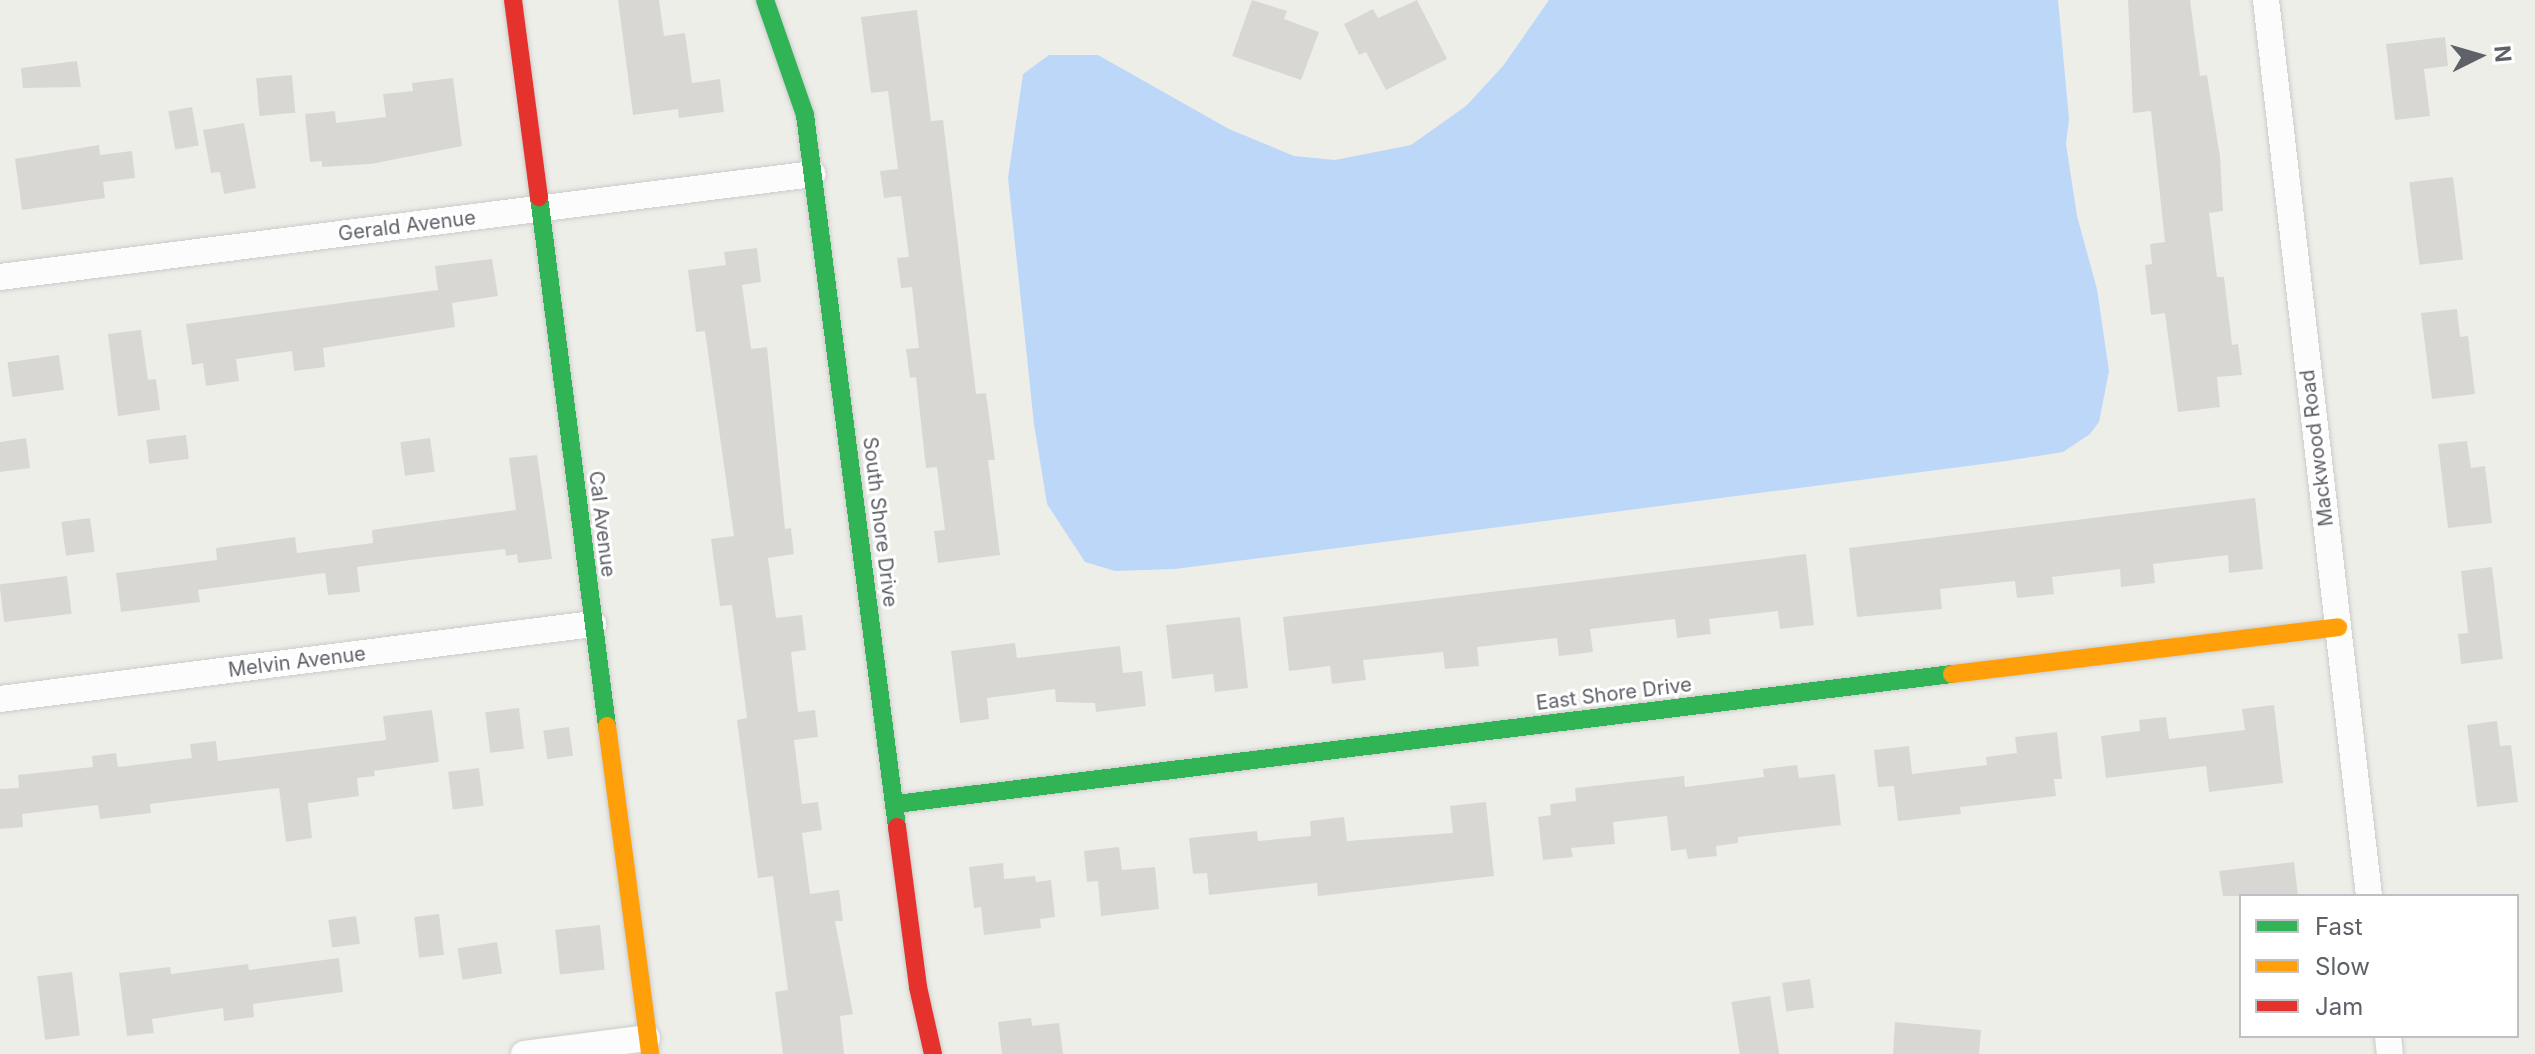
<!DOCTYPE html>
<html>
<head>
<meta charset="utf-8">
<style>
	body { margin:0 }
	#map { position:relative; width:2535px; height:1054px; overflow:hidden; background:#eeeee9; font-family:Inter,sans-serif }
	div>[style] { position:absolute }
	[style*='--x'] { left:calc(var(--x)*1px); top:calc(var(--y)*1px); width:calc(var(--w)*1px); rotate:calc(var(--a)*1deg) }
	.water>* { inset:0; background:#bdd7f8 }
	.building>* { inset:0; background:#d8d7d4; transform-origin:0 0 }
	.roads { filter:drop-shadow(0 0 2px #cbcccb) drop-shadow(0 0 2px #cbcccb) }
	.street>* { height:26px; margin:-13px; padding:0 13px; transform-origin:13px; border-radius:13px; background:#fcfcfc }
	.fast>* { height:18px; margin:-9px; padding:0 9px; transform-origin:9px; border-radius:9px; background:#30b455 }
	.slow>* { height:18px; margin:-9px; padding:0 9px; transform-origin:9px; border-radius:9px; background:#ff9f0a }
	.jam>* { height:18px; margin:-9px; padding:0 9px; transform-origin:9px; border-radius:9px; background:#e5322d }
	span { translate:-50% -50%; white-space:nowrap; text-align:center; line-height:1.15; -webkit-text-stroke:6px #fff; paint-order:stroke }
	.street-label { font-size:20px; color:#5e6168 }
	.legend { position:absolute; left:2239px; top:894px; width:280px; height:144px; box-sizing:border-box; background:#fff; border:2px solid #bfc0c3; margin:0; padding:10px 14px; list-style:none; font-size:24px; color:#5e6168 }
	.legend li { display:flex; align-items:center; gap:16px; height:40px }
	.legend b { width:40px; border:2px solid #bfc0c3 }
	.north { position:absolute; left:2439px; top:16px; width:80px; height:80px; -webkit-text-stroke:6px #fff; paint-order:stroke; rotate:85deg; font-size:22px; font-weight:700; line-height:32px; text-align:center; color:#5e6168 }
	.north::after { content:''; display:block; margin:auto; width:28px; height:36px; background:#5e6168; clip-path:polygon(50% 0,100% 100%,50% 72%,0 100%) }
</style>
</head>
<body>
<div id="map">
	<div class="water">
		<i style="clip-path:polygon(1549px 0,2058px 0,2069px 119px,2066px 144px,2077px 216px,2097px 289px,2109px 371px,2099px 422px,2090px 434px,2063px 452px,2006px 461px,1175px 569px,1115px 571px,1085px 562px,1047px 504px,1034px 424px,1008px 178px,1023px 74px,1049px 55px,1098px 55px,1229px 129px,1294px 156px,1335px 160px,1411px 145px,1466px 106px,1503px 66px)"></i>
	</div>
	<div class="building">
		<i style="clip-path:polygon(618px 0,659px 0,664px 36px,685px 33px,692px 83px,720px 79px,724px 112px,679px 118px,678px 109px,633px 115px)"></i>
		<i style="clip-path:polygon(1252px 0,1287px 11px,1284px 19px,1319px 32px,1301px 80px,1232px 56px)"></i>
		<i style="clip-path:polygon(1417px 0,1447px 59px,1386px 90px,1366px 52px,1359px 55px,1344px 24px,1373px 9px,1378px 18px)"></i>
		<i style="clip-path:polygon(2128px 0,2190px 0,2200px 76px,2207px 75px,2220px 157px,2223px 211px,2209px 213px,2217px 277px,2224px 277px,2232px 345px,2238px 344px,2242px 375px,2217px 377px,2220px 407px,2178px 412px,2165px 313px,2151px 315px,2145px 265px,2152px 264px,2150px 244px,2165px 242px,2151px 111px,2133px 113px)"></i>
		<i style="clip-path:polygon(917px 10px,931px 121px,943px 120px,976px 394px,986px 393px,995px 460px,988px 460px,1000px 555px,938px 563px,934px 531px,945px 530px,937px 467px,926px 468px,916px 377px,910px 378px,906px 349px,919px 348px,912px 287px,901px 288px,897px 258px,909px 257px,901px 196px,884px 198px,880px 171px,898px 169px,888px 91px,871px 93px,861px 17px)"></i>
		<i style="clip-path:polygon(2445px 37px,2448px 66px,2424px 69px,2430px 116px,2395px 120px,2386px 44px)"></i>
		<i style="clip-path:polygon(77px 61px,81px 87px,23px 88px,21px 68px)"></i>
		<i style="left:292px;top:75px;width:38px;height:36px;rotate:85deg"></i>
		<i style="clip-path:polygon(453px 78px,462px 146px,371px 164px,322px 167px,322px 161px,310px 162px,305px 114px,335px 111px,336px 123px,386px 117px,383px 94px,413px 91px,412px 83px)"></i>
		<i style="left:192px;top:107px;width:39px;height:24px;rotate:80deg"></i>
		<i style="clip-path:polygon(244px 123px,256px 188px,224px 194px,220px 172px,211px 173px,203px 130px)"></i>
		<i style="clip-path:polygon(99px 145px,100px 155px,132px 151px,135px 178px,103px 182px,105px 198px,22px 210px,15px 159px)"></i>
		<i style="left:2453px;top:177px;width:83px;height:44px;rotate:83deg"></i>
		<i style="clip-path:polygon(757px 248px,761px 282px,742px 285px,751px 349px,767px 347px,785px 529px,791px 528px,794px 554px,768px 558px,776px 618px,802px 615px,806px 650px,791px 652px,798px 712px,815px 710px,818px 737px,794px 740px,802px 804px,818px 802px,822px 830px,802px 833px,810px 894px,839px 890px,843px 921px,835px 921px,853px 1014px,840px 1016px,844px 1054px,783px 1054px,775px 992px,788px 990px,773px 876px,758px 878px,737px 720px,747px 718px,732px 605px,720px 606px,711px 539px,734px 536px,705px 331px,696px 332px,688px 270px,726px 265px,724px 252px)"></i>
		<i style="clip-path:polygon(492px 259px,498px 296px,452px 303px,455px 327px,323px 348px,325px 367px,294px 371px,292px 351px,236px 359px,239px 381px,206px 386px,203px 363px,192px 365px,186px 324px,438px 290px,435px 266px)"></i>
		<i style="clip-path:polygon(2457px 309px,2460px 337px,2468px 336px,2475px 394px,2432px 399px,2421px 313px)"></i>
		<i style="clip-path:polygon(141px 330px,148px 380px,156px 379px,160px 410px,118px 416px,108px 334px)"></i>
		<i style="left:59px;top:355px;width:35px;height:52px;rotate:82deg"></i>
		<i style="left:186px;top:435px;width:24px;height:40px;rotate:83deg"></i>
		<i style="clip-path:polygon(26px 438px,30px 468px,0 472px,0 442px)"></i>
		<i style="left:430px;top:438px;width:34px;height:30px;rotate:82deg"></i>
		<i style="clip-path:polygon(2467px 441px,2471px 468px,2485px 466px,2492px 523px,2448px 528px,2438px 444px)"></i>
		<i style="clip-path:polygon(537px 455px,552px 559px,518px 563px,517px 554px,506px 556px,505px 549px,426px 558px,357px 567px,360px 592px,328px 595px,325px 573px,198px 590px,200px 602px,121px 612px,116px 573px,217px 560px,216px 548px,295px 537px,297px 553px,373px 543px,372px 530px,516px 510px,509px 458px)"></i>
		<i style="clip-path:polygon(2255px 498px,2263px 569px,2229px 573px,2228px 555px,2153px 564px,2155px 583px,2121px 587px,2120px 569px,2052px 577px,2054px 594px,2017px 598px,2015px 581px,1940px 589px,1942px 609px,1857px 617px,1849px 548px)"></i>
		<i style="left:90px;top:518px;width:34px;height:29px;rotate:82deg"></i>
		<i style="clip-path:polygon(1806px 554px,1814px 625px,1780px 629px,1778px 611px,1709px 619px,1711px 634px,1677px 638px,1675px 619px,1590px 629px,1593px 652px,1559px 656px,1557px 638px,1477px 647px,1479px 666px,1445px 669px,1443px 652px,1363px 660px,1366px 680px,1332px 684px,1330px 666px,1289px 671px,1283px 617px)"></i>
		<i style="clip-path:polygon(2492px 567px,2503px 659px,2461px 664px,2458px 634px,2468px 633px,2461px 571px)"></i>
		<i style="left:67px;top:576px;width:38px;height:68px;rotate:83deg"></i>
		<i style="clip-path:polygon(1240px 617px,1248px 688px,1215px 692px,1213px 674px,1172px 679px,1166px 625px)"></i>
		<i style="clip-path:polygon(1015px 643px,1017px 658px,1120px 646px,1123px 673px,1142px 671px,1146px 706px,1096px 712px,1095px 703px,1056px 702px,1055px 689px,987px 698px,989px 719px,960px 723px,951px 651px)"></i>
		<i style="clip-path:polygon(2274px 705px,2283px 783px,2209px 792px,2206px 766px,2106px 778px,2101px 736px,2140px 731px,2139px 720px,2166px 717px,2169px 739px,2245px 730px,2242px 709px)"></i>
		<i style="left:519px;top:708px;width:41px;height:34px;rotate:83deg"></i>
		<i style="clip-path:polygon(432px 710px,439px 762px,374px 771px,375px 776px,357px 778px,359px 796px,308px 803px,312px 838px,286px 842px,279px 788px,150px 804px,151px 813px,100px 819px,98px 805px,22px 814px,23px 827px,0 829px,0 789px,19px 788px,18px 775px,93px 767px,92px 756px,116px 753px,118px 767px,192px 758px,190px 744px,216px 741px,218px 761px,386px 740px,383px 716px)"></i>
		<i style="clip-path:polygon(2497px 721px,2500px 746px,2511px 745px,2518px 802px,2477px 807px,2467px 725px)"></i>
		<i style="left:569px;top:727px;width:29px;height:26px;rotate:82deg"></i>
		<i style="clip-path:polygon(2057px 732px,2062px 779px,2054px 779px,2056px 796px,1960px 807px,1961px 814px,1898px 821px,1894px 786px,1878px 787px,1874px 750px,1909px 746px,1912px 774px,1987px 765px,1986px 757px,2017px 753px,2015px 737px)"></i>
		<i style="clip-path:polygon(1797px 765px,1799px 778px,1835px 774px,1841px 825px,1738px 837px,1738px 843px,1716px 846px,1717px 856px,1688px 859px,1686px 849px,1671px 851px,1667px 816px,1613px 822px,1615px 844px,1571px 848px,1573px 857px,1543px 860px,1538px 817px,1551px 815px,1550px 804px,1576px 801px,1575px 788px,1684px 776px,1685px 787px,1764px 777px,1763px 769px)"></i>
		<i style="left:479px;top:768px;width:38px;height:31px;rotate:83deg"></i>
		<i style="clip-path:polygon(1486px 802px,1494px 876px,1318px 896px,1317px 883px,1209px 895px,1207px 873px,1193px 874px,1189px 838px,1257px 831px,1258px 841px,1311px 836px,1310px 821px,1344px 817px,1347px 841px,1453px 833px,1450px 806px)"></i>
		<i style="clip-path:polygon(1119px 847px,1122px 870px,1155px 867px,1159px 909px,1101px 916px,1098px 881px,1087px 882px,1084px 851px)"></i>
		<i style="clip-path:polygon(2294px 862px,2298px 896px,2223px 896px,2219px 871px)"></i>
		<i style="clip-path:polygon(1003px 863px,1004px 879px,1035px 876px,1036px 882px,1051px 880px,1055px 917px,1040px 919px,1041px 928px,984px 935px,981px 907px,974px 908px,969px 867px)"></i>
		<i style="left:439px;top:914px;width:41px;height:25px;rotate:83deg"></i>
		<i style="left:356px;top:916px;width:28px;height:28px;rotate:82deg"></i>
		<i style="left:600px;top:925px;width:45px;height:45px;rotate:84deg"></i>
		<i style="left:497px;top:942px;width:32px;height:40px;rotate:81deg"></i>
		<i style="clip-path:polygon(339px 958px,343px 992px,253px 1004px,254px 1017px,224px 1021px,223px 1008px,152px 1019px,154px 1033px,127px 1036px,119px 973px,170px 967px,171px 974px,248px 964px,249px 970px)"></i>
		<i style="left:72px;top:972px;width:64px;height:35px;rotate:83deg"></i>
		<i style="left:1810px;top:979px;width:29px;height:28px;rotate:82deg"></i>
		<i style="left:1770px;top:996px;width:59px;height:39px;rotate:81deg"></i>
		<i style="clip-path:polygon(1031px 1018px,1032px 1026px,1059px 1023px,1063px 1054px,1002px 1054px,998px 1022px)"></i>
		<i style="clip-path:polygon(1895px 1022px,1981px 1030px,1979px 1054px,1893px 1054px)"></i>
	</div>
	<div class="roads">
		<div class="street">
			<i style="--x:2266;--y:0;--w:902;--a:83.44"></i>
			<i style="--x:0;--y:277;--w:819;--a:-7.22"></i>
			<i style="--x:0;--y:699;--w:598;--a:-7.21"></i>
			<i style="--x:2388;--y:1036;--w:18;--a:84"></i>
			<i style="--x:524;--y:1054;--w:124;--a:-7.4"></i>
		</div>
		<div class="fast">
			<i style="--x:765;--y:0;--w:122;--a:70.8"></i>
			<i style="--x:805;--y:115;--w:718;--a:82.64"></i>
			<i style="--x:539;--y:197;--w:533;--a:82.68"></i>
			<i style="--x:896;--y:804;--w:1064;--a:-7.02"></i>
		</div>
		<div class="slow">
			<i style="--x:1952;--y:674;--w:389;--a:-6.9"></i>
			<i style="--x:607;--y:726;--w:331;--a:82.5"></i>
		</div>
		<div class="jam">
			<i style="--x:513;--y:0;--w:199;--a:82.5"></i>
			<i style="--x:897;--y:827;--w:161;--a:82.5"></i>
			<i style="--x:918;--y:987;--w:69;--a:77.4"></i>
		</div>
	</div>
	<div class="street-label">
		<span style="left:407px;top:226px;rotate:-7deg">Gerald Avenue</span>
		<span style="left:2317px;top:448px;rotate:-97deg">Mackwood Road</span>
		<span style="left:880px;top:522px;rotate:83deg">South Shore Drive</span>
		<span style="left:602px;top:524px;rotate:83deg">Cal Avenue</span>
		<span style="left:297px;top:662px;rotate:-7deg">Melvin Avenue</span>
		<span style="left:1614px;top:694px;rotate:-7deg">East Shore Drive</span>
	</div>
	<ul class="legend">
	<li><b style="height:10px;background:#30b455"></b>Fast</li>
	<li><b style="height:10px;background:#ff9f0a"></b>Slow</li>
	<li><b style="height:10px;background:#e5322d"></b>Jam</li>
	</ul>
	<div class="north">N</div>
</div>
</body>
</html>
